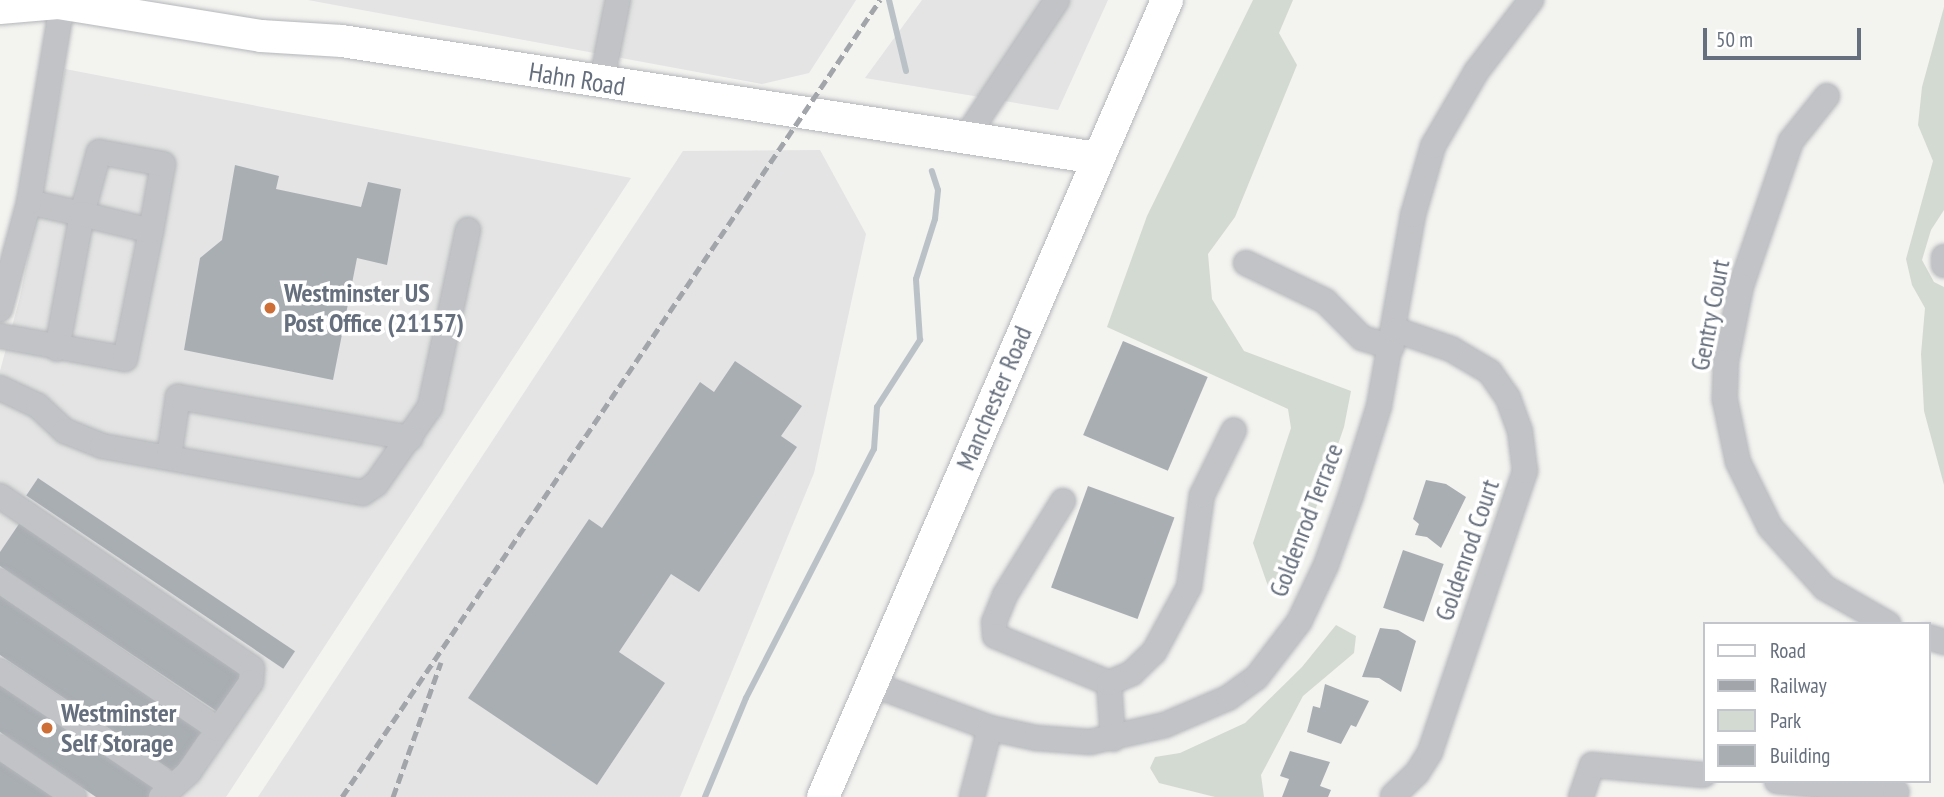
<!DOCTYPE html>
<html>
<head>
<meta charset="utf-8">
<style>
	body { margin:0 }
	#map { position:relative; width:1944px; height:797px; overflow:hidden; background:#f3f3f0; font-family:"PT Sans Narrow",sans-serif }
	div>[style] { position:absolute }
	[style*='--x'] { left:calc(var(--x)*1px); top:calc(var(--y)*1px); width:calc(var(--w)*1px); rotate:calc(var(--a)*1deg) }
	.built>* { inset:0; background:#e3e4e3 }
	.green>* { inset:0; background:#d3dad1 }
	.stream>* { height:6px; margin:-3px; padding:0 3px; transform-origin:3px; border-radius:3px; background:#bbc2c7 }
	.building>* { inset:0; background:#a9aeb3; transform-origin:0 0 }
	.roads { filter:drop-shadow(0 0 2px #b4b6ba) drop-shadow(0 0 2px #b4b6ba) }
	.minor>* { height:24px; margin:-12px; padding:0 12px; transform-origin:12px; border-radius:12px; background:#c1c3c6 }
	.major>* { height:32px; margin:-16px; padding:0 16px; transform-origin:16px; border-radius:16px; background:#fff }
	.rail>* { height:5px; margin-top:-2.5px; transform-origin:0; background:repeating-linear-gradient(90deg,#a2a5aa 0 10px,transparent 0 15px) }
	.dots>* { width:19px; height:19px; translate:-50% -50%; box-sizing:border-box; border:4px solid #fff; border-radius:50% }
	span { translate:-50% -50%; white-space:nowrap; text-align:center; line-height:1.15; -webkit-text-stroke:7px #fff; paint-order:stroke }
	.street-label { font-size:26px; color:#666f7d }
	.poi-label { font-size:26px; color:#666f7d; font-weight:700 }
	.left { translate:0 -50%; text-align:left }
	.legend { position:absolute; left:1703px; top:622px; width:228px; height:161px; box-sizing:border-box; background:#fff; border:2px solid #c2c5cb; margin:0; padding:9px 12px; list-style:none; font-size:21px; color:#666f7d }
	.legend li { display:flex; align-items:center; gap:14px; height:35px }
	.legend b { width:35px; border:2px solid #c2c5cb }
	.scale { position:absolute; left:1703px; top:28px; width:158px; height:32px; box-sizing:border-box; border:4px solid #666f7d; border-top:0; padding-left:9px; font-size:21px; line-height:24px; white-space:nowrap; color:#666f7d; -webkit-text-stroke:5px #fff; paint-order:stroke }
</style>
</head>
<body>
<div id="map">
	<div class="built">
		<i style="clip-path:polygon(308px 0,856px 0,809px 73px,762px 84px)"></i>
		<i style="clip-path:polygon(922px 0,1108px 0,1058px 110px,865px 78px)"></i>
		<i style="clip-path:polygon(65px 69px,631px 178px,226px 797px,0 797px,0 371px,20px 297px)"></i>
		<i style="clip-path:polygon(820px 150px,866px 234px,814px 473px,680px 797px,258px 797px,683px 151px)"></i>
	</div>
	<div class="green">
		<i style="clip-path:polygon(1253px 0,1293px 0,1279px 33px,1297px 65px,1235px 217px,1208px 254px,1212px 299px,1244px 351px,1351px 391px,1344px 427px,1286px 595px,1269px 589px,1253px 543px,1291px 428px,1288px 409px,1107px 327px,1147px 216px)"></i>
		<i style="clip-path:polygon(1944px 7px,1944px 210px,1931px 230px,1922px 260px,1934px 282px,1944px 287px,1944px 485px,1924px 411px,1921px 354px,1925px 308px,1912px 285px,1906px 259px,1933px 161px,1918px 125px,1922px 87px)"></i>
		<i style="clip-path:polygon(1336px 625px,1356px 636px,1354px 653px,1303px 696px,1261px 775px,1264px 797px,1215px 797px,1159px 783px,1150px 768px,1155px 757px,1180px 753px,1245px 723px,1302px 667px)"></i>
	</div>
	<div class="stream">
		<i style="--x:889;--y:0;--w:73;--a:76.5"></i>
		<i style="--x:705;--y:797;--w:107;--a:-67.5"></i>
		<i style="--x:746;--y:698;--w:280;--a:-62.8"></i>
		<i style="--x:874;--y:449;--w:42;--a:-85.9"></i>
		<i style="--x:877;--y:407;--w:80;--a:-57.3"></i>
		<i style="--x:920;--y:340;--w:61;--a:-93.8"></i>
		<i style="--x:916;--y:279;--w:63;--a:-72.4"></i>
		<i style="--x:935;--y:219;--w:29;--a:-84"></i>
		<i style="--x:938;--y:190;--w:20;--a:-108"></i>
	</div>
	<div class="building">
		<i style="clip-path:polygon(235px 165px,279px 176px,276px 189px,361px 207px,368px 182px,401px 189px,387px 265px,357px 258px,333px 380px,184px 350px,200px 258px,222px 240px)"></i>
		<i style="left:1123px;top:341px;width:92px;height:102px;rotate:23deg"></i>
		<i style="clip-path:polygon(735px 361px,802px 406px,781px 436px,797px 447px,699px 592px,671px 574px,619px 652px,665px 683px,597px 785px,468px 698px,589px 519px,602px 528px,700px 382px,714px 392px)"></i>
		<i style="left:38px;top:478px;width:310px;height:21px;rotate:34deg"></i>
		<i style="clip-path:polygon(1426px 480px,1446px 484px,1466px 497px,1441px 548px,1427px 537px,1415px 535px,1419px 524px,1413px 519px)"></i>
		<i style="left:1088px;top:486px;width:92px;height:108px;rotate:20deg"></i>
		<i style="clip-path:polygon(21px 521px,245px 671px,218px 712px,0 566px,0 552px)"></i>
		<i style="left:1403px;top:550px;width:43px;height:61px;rotate:19deg"></i>
		<i style="clip-path:polygon(0 595px,202px 731px,174px 772px,0 655px)"></i>
		<i style="clip-path:polygon(1380px 628px,1398px 630px,1416px 641px,1401px 692px,1379px 678px,1362px 677px)"></i>
		<i style="clip-path:polygon(0 683px,155px 788px,149px 797px,96px 797px,0 732px)"></i>
		<i style="clip-path:polygon(1325px 684px,1369px 701px,1356px 727px,1351px 725px,1341px 744px,1307px 732px,1313px 706px,1320px 708px)"></i>
		<i style="clip-path:polygon(1290px 751px,1330px 762px,1320px 786px,1331px 790px,1328px 797px,1282px 797px,1289px 779px,1280px 776px)"></i>
		<i style="clip-path:polygon(0 759px,57px 797px,0 797px)"></i>
	</div>
	<div class="roads">
		<div class="minor">
			<i style="--x:601;--y:84;--w:86;--a:-78.6"></i>
			<i style="--x:1827;--y:96;--w:58;--a:128.7"></i>
			<i style="--x:1791;--y:141;--w:153;--a:109"></i>
			<i style="--x:1741;--y:286;--w:77;--a:101.2"></i>
			<i style="--x:1726;--y:362;--w:38;--a:92"></i>
			<i style="--x:1725;--y:400;--w:63;--a:78.2"></i>
			<i style="--x:1738;--y:462;--w:72;--a:63.8"></i>
			<i style="--x:1770;--y:527;--w:82;--a:48"></i>
			<i style="--x:1825;--y:588;--w:73;--a:29.7"></i>
			<i style="--x:966;--y:137;--w:164;--a:-56.4"></i>
			<i style="--x:29;--y:202;--w:54;--a:12.8"></i>
			<i style="--x:82;--y:214;--w:137;--a:100.5"></i>
			<i style="--x:1944;--y:257;--w:8;--a:90"></i>
			<i style="--x:1246;--y:263;--w:88;--a:25.7"></i>
			<i style="--x:1325;--y:301;--w:52;--a:45"></i>
			<i style="--x:1362;--y:338;--w:31;--a:17"></i>
			<i style="--x:0;--y:309;--w:111;--a:-74.8"></i>
			<i style="--x:29;--y:202;--w:200;--a:-80.5"></i>
			<i style="--x:0;--y:336;--w:127;--a:10.4"></i>
			<i style="--x:125;--y:359;--w:131;--a:-78.5"></i>
			<i style="--x:151;--y:231;--w:68;--a:-79.8"></i>
			<i style="--x:163;--y:164;--w:65;--a:-169.4"></i>
			<i style="--x:99;--y:152;--w:64;--a:105.3"></i>
			<i style="--x:82;--y:214;--w:71;--a:13.8"></i>
			<i style="--x:0;--y:388;--w:42;--a:25.3"></i>
			<i style="--x:38;--y:406;--w:37;--a:43"></i>
			<i style="--x:65;--y:431;--w:40;--a:22"></i>
			<i style="--x:102;--y:446;--w:265;--a:10.2"></i>
			<i style="--x:363;--y:493;--w:16;--a:-35"></i>
			<i style="--x:376;--y:484;--w:94;--a:-55"></i>
			<i style="--x:430;--y:407;--w:181;--a:-77.9"></i>
			<i style="--x:169;--y:457;--w:61;--a:-81.5"></i>
			<i style="--x:178;--y:397;--w:236;--a:10"></i>
			<i style="--x:0;--y:496;--w:305;--a:34.3"></i>
			<i style="--x:252;--y:668;--w:14;--a:94"></i>
			<i style="--x:251;--y:682;--w:109;--a:124.6"></i>
			<i style="--x:189;--y:772;--w:38;--a:138"></i>
			<i style="--x:1063;--y:501;--w:110;--a:121.7"></i>
			<i style="--x:1005;--y:595;--w:29;--a:112"></i>
			<i style="--x:994;--y:622;--w:14;--a:86"></i>
			<i style="--x:995;--y:636;--w:123;--a:22.4"></i>
			<i style="--x:1109;--y:683;--w:56;--a:85.9"></i>
			<i style="--x:0;--y:581;--w:263;--a:34.2"></i>
			<i style="--x:1928;--y:637;--w:17;--a:17"></i>
			<i style="--x:0;--y:671;--w:208;--a:33.8"></i>
			<i style="--x:1109;--y:683;--w:25;--a:-23"></i>
			<i style="--x:1132;--y:673;--w:30;--a:-44"></i>
			<i style="--x:1154;--y:652;--w:74;--a:-61.7"></i>
			<i style="--x:1189;--y:587;--w:93;--a:-82"></i>
			<i style="--x:1202;--y:495;--w:72;--a:-63.8"></i>
			<i style="--x:872;--y:684;--w:126;--a:20.4"></i>
			<i style="--x:990;--y:728;--w:47;--a:12.3"></i>
			<i style="--x:1036;--y:738;--w:54;--a:4.2"></i>
			<i style="--x:1090;--y:742;--w:77;--a:-12.8"></i>
			<i style="--x:1165;--y:725;--w:69;--a:-23.2"></i>
			<i style="--x:1228;--y:698;--w:34;--a:-36"></i>
			<i style="--x:1256;--y:678;--w:71;--a:-52.5"></i>
			<i style="--x:1299;--y:622;--w:63;--a:-64.7"></i>
			<i style="--x:1326;--y:565;--w:74;--a:-70.3"></i>
			<i style="--x:1351;--y:495;--w:93;--a:-72.5"></i>
			<i style="--x:1379;--y:406;--w:194;--a:-79.9"></i>
			<i style="--x:1413;--y:215;--w:72;--a:-73.8"></i>
			<i style="--x:1433;--y:146;--w:86;--a:-59.8"></i>
			<i style="--x:1476;--y:72;--w:91;--a:-52.6"></i>
			<i style="--x:0;--y:747;--w:89;--a:34"></i>
			<i style="--x:1777;--y:781;--w:120;--a:5.3"></i>
			<i style="--x:1896;--y:792;--w:5;--a:101"></i>
			<i style="--x:1393;--y:796;--w:33;--a:-44"></i>
			<i style="--x:1417;--y:773;--w:25;--a:-58"></i>
			<i style="--x:1430;--y:752;--w:297;--a:-71.3"></i>
			<i style="--x:1525;--y:471;--w:40;--a:-97.1"></i>
			<i style="--x:1520;--y:431;--w:35;--a:-110"></i>
			<i style="--x:1508;--y:398;--w:32;--a:-125"></i>
			<i style="--x:1490;--y:372;--w:45;--a:-149.5"></i>
			<i style="--x:1451;--y:349;--w:58;--a:-160.9"></i>
			<i style="--x:972;--y:797;--w:71;--a:-75.4"></i>
			<i style="--x:1581;--y:797;--w:34;--a:-71"></i>
			<i style="--x:1592;--y:765;--w:112;--a:5.1"></i>
		</div>
		<div class="major">
			<i style="--x:0;--y:8;--w:58;--a:-4.9"></i>
			<i style="--x:58;--y:3;--w:206;--a:9.2"></i>
			<i style="--x:261;--y:36;--w:81;--a:3.5"></i>
			<i style="--x:342;--y:41;--w:764;--a:8.81"></i>
			<i style="--x:823;--y:797;--w:868;--a:-66.65"></i>
		</div>
	</div>
	<div class="rail">
		<i style="--x:342;--y:797;--w:962;--a:-55.98"></i>
		<i style="--x:393;--y:797;--w:143;--a:-70.4"></i>
	</div>
	<div class="dots">
		<i style="left:270px;top:308px;background:#cd6f36"></i>
		<i style="left:47px;top:728px;background:#cd6f36"></i>
	</div>
	<div class="street-label">
		<span style="left:577px;top:79px;rotate:9deg">Hahn Road</span>
		<span style="left:1710px;top:315px;rotate:-79deg">Gentry Court</span>
		<span style="left:994px;top:398px;rotate:-67deg">Manchester Road</span>
		<span style="left:1306px;top:520px;rotate:-69deg">Goldenrod Terrace</span>
		<span style="left:1467px;top:550px;rotate:-71deg">Goldenrod Court</span>
	</div>
	<div class="poi-label">
		<span class="left" style="left:284px;top:308px">Westminster US<br>Post Office (21157)</span>
		<span class="left" style="left:61px;top:728px">Westminster<br>Self Storage</span>
	</div>
	<ul class="legend">
	<li><b style="height:9px;background:#fff"></b>Road</li>
	<li><b style="height:9px;background:#a2a5aa"></b>Railway</li>
	<li><b style="height:19px;background:#d3dad1"></b>Park</li>
	<li><b style="height:19px;background:#a9aeb3"></b>Building</li>
	</ul>
	<div class="scale">50 m</div>
</div>
</body>
</html>
